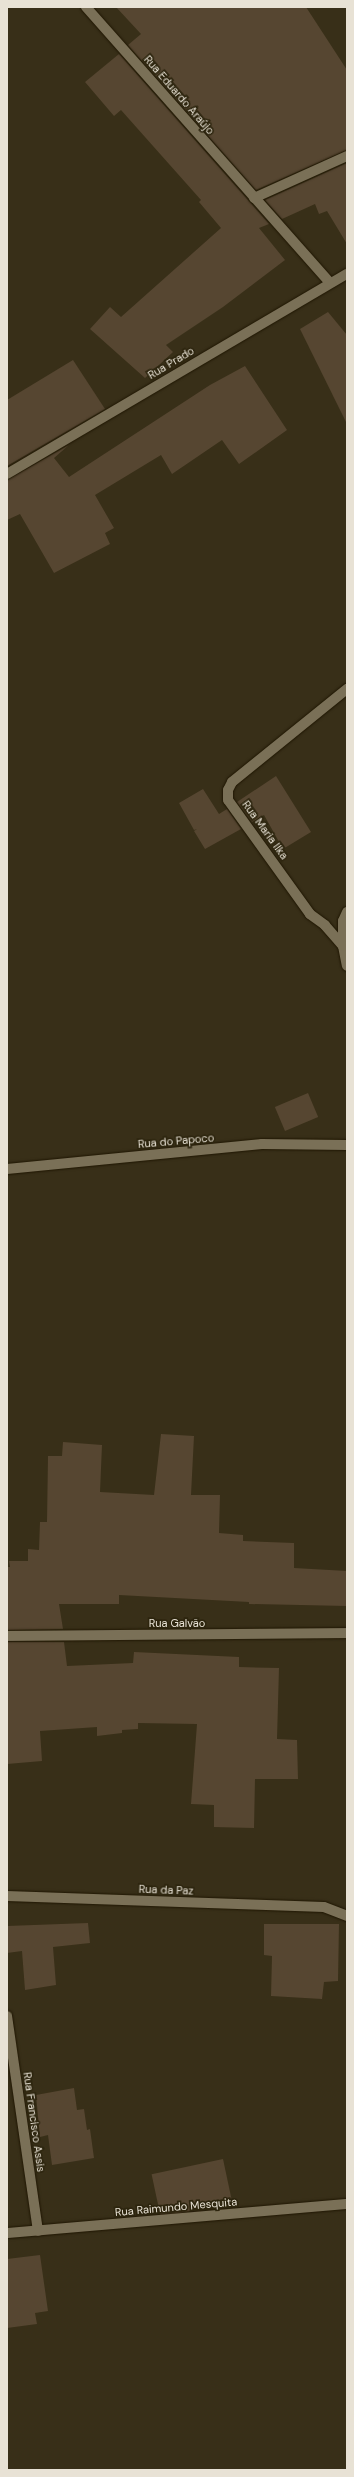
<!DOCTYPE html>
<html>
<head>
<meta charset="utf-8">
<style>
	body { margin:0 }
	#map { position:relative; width:354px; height:2477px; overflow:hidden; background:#382f18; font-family:"DM Sans",sans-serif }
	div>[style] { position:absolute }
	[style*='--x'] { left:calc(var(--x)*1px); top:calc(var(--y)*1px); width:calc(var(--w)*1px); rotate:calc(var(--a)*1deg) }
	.building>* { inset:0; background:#564631; transform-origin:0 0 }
	.roads { filter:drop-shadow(0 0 1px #1f1602) drop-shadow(0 0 1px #1f1602) }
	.minor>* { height:10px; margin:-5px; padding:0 5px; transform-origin:5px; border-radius:5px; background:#7a7057 }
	span { translate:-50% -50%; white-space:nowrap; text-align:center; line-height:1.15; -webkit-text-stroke:3.5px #2d250e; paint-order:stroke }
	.street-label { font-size:11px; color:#e8e2d5 }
	.frame { position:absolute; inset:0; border:8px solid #e8e2d5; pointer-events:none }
</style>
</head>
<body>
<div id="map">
	<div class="building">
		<i style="clip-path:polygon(116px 7px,306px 7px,347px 70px,347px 150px,256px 190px,128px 45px,141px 34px)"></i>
		<i style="clip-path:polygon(119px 54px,269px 224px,259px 228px,285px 260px,223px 307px,166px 345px,173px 352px,145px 378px,90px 329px,110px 307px,121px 317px,221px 228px,199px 202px,201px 200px,121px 110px,114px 116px,85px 82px)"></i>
		<i style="clip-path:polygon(347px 163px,347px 244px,327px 211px,319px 214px,315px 204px,282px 219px,265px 200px)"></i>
		<i style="clip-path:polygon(328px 312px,347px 335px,347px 424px,300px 329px)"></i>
		<i style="clip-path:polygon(73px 360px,105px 409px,7px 466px,7px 400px)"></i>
		<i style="clip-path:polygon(245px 366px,287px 430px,239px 464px,222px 440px,172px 474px,161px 455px,95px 495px,114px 528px,105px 533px,110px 544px,54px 573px,20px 514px,7px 520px,7px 480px,69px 445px,54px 458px,69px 477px,210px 385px)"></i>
		<i style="clip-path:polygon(276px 776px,311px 832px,283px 849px,264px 815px,252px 822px,237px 802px)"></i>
		<i style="clip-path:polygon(203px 789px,219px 814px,227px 809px,241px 829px,205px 849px,194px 831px,197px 829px,194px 830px,179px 803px)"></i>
		<i style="left:308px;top:1093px;width:26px;height:36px;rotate:67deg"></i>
		<i style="clip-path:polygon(161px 1434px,194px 1436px,191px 1495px,220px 1495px,219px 1533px,243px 1535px,243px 1541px,294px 1543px,294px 1568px,347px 1571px,347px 1606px,249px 1604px,249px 1602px,119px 1595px,119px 1604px,59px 1604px,63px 1629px,7px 1630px,7px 1567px,10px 1567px,9px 1561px,28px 1561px,28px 1549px,39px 1550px,40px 1522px,47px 1522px,48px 1456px,62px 1456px,63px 1442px,102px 1445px,100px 1492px,154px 1495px)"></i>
		<i style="clip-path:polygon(7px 1642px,64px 1642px,67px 1666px,133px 1663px,134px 1652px,239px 1657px,239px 1667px,279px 1668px,277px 1739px,297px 1740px,298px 1779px,255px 1779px,254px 1828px,214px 1827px,214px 1805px,191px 1804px,197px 1724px,138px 1723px,138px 1729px,122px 1730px,122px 1733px,97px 1736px,97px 1727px,40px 1731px,42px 1761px,7px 1764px)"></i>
		<i style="clip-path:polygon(88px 1923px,90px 1943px,53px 1947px,56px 1985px,25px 1990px,22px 1951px,7px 1953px,7px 1926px)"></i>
		<i style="clip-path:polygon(264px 1924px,339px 1924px,338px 1981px,324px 1982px,322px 1999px,271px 1996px,272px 1956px,264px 1955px)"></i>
		<i style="clip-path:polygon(74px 2088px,77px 2110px,84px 2109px,87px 2130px,90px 2129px,94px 2158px,52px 2165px,48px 2135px,40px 2137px,36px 2095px)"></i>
		<i style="left:223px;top:2159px;width:44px;height:73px;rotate:78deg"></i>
		<i style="clip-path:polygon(40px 2255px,48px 2311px,35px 2313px,37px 2324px,7px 2328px,7px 2259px)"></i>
	</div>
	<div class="roads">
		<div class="minor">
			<i style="--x:86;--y:7;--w:368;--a:48.5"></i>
			<i style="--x:254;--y:198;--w:102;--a:-24.3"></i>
			<i style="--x:7;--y:474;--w:394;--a:-30.5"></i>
			<i style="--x:347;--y:912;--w:10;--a:114"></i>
			<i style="--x:343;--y:921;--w:25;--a:90"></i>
			<i style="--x:343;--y:946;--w:20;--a:79"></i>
			<i style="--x:343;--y:946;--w:28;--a:-131"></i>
			<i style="--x:325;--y:925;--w:19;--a:-144"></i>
			<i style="--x:310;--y:914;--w:140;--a:-125.7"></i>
			<i style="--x:228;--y:800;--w:10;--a:-90"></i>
			<i style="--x:228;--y:790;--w:9;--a:-63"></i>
			<i style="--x:232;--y:782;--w:148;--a:-39"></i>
			<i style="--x:7;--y:1169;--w:256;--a:-5.6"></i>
			<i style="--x:262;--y:1144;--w:85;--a:0.7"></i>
			<i style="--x:7;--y:1636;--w:340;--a:-0.5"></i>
			<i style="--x:7;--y:1896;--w:317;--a:2"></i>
			<i style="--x:324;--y:1907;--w:25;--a:21"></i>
			<i style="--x:7;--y:2016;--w:217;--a:81.8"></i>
			<i style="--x:7;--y:2233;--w:341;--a:-4.9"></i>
		</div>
	</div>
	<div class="street-label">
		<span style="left:179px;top:95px;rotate:49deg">Rua Eduardo Araújo</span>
		<span style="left:171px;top:363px;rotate:-31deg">Rua Prado</span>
		<span style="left:265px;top:830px;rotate:54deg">Rua Maria Ilka</span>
		<span style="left:176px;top:1141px;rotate:-5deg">Rua do Papoco</span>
		<span style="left:177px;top:1623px">Rua Galvão</span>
		<span style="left:166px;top:1890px;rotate:2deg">Rua da Paz</span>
		<span style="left:34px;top:2122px;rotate:82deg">Rua Francisco Assis</span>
		<span style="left:176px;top:2207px;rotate:-5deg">Rua Raimundo Mesquita</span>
	</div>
	<div class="frame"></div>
</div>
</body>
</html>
